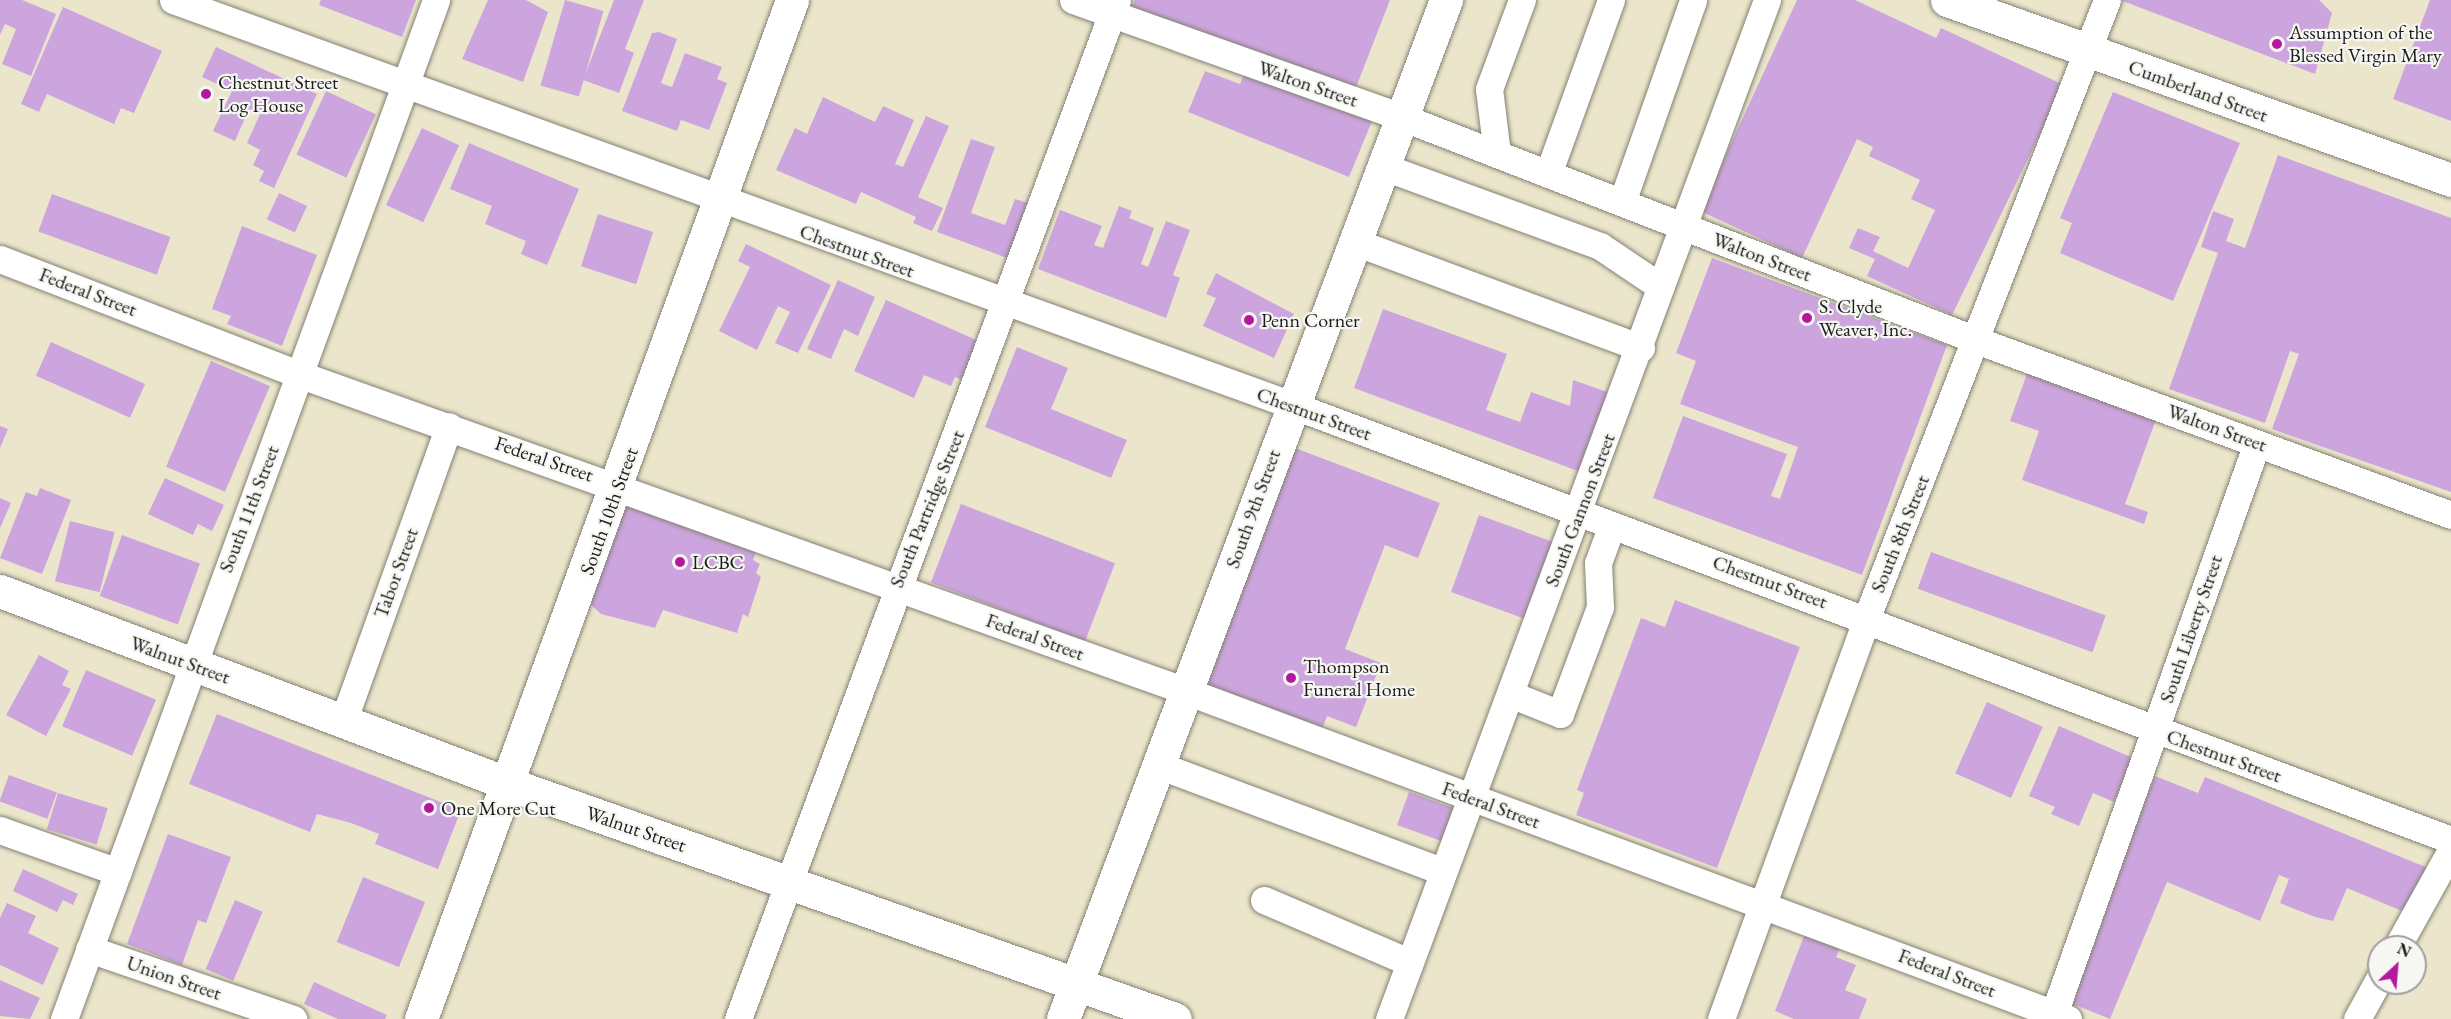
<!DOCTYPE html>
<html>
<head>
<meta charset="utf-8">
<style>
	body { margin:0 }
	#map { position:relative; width:2451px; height:1019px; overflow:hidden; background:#ebe6cb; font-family:"EB Garamond",serif }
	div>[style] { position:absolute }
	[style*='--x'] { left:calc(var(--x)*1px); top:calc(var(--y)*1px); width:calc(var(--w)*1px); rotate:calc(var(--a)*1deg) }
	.building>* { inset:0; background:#cca5de; transform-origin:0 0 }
	.roads { filter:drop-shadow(0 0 2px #848174) drop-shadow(0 0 2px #848174) }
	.minor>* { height:27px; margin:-13.5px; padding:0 13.5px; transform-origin:13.5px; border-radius:13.5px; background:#fff }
	.highway>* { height:33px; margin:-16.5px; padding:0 16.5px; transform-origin:16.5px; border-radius:16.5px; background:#fff }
	.dots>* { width:16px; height:16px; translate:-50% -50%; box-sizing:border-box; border:3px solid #f6f6f2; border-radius:50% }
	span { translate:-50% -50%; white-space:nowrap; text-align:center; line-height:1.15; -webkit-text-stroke:4.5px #f6f6f2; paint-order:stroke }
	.poi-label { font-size:20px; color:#1c1c1c }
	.left { translate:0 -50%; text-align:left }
	.street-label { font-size:20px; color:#1c1c1c }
	.north { position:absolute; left:2367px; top:935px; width:60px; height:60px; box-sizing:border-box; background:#f6f6f2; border:2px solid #9f9f9c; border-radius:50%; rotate:26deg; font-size:16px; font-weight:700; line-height:24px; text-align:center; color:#1c1c1c }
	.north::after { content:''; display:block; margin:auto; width:21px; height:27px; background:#b5179e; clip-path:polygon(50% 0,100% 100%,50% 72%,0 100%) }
</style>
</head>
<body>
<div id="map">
	<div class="building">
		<i style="clip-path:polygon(0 0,22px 0,56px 14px,31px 76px,2px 64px,16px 29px,5px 24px,0 35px)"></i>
		<i style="clip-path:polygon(321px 0,416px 0,402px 37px,319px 5px)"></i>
		<i style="clip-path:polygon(488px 0,526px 0,548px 12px,523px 82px,462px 59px)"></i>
		<i style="left:565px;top:0;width:40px;height:89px;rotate:16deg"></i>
		<i style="clip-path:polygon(614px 0,644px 0,625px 49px,634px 53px,619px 93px,583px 80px)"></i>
		<i style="clip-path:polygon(1135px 0,1390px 0,1353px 95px,1132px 8px)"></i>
		<i style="clip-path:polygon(1797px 0,1855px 0,1936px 38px,1941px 28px,2064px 85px,1952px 315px,1867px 276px,1875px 259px,1849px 248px,1858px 228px,1880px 237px,1873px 251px,1908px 268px,1935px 210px,1911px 199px,1920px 180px,1869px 156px,1873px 147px,1857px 139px,1802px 258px,1700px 211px)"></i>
		<i style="clip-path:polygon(2120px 0,2319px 0,2332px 13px,2315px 74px)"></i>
		<i style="clip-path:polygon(2430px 0,2451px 0,2451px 121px,2393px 99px)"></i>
		<i style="clip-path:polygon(63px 7px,162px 51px,134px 113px,121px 108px,114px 124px,47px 94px,39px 112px,21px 104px)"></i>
		<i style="clip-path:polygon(659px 32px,677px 39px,661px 83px,672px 87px,685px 53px,722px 67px,717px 79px,727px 83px,709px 130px,681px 120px,677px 131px,622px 111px,652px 33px)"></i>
		<i style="clip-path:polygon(216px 47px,317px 94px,274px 188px,259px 181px,264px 171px,253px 165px,260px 150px,247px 143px,260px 114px,249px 109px,235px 141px,213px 131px,232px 91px,202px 77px)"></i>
		<i style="clip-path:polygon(1246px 70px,1372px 121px,1349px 177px,1188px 112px,1205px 71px,1240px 84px)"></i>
		<i style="left:326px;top:91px;width:55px;height:70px;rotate:25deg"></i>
		<i style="clip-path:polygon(2113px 92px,2240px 143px,2173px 301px,2060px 253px,2072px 223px,2060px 218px)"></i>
		<i style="clip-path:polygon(823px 97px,875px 122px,883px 106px,914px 120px,895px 164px,903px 167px,926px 116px,949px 126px,918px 197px,943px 208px,932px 231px,913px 223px,916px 217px,861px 192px,856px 204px,776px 170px,795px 128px,807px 134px)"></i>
		<i style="left:422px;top:128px;width:41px;height:85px;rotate:25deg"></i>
		<i style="clip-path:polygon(971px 139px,995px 147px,971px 213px,1005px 225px,1015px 199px,1039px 207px,1018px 262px,937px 232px)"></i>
		<i style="clip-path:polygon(469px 143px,579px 189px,547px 265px,521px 254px,526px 241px,485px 224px,492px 206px,450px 189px)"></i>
		<i style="clip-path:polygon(2278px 155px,2451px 218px,2451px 492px,2272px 429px,2299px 354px,2290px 351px,2265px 423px,2169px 389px,2218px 253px,2201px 247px,2213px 211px,2234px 219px,2226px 241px,2245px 248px)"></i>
		<i style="left:279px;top:193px;width:31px;height:29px;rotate:25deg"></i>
		<i style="left:52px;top:194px;width:126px;height:40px;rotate:20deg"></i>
		<i style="clip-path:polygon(1119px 206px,1132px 211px,1129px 218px,1154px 228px,1141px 264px,1148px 267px,1166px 221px,1190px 230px,1173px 275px,1180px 278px,1166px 318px,1038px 269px,1060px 210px,1102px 226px,1094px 245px,1103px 248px)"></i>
		<i style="left:598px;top:214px;width:58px;height:55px;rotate:18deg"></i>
		<i style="clip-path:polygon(242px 226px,317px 255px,282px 346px,227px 324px,231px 316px,212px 309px)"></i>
		<i style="clip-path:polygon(746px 244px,831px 285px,798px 353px,775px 343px,790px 312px,778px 306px,757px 350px,719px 331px,750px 267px,738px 261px)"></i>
		<i style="clip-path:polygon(1712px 258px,1947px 345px,1862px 575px,1653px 498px,1683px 416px,1787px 454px,1771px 496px,1780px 499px,1798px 447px,1680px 404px,1696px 361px,1676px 353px)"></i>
		<i style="clip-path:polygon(1216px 273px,1294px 314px,1274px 358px,1203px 326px,1216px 298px,1206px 294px)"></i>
		<i style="clip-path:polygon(838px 280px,875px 297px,858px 336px,844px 329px,831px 359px,807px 349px)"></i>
		<i style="clip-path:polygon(886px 300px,992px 347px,975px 385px,955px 377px,951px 386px,924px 375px,914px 398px,854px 371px)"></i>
		<i style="clip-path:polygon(1383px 309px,1507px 354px,1486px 410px,1520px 422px,1531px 392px,1570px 406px,1573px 380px,1624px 398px,1594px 477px,1354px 388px)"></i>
		<i style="left:51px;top:342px;width:103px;height:37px;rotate:24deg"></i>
		<i style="clip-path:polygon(1017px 347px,1068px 368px,1051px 409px,1127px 440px,1111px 478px,985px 427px)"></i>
		<i style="left:211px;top:361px;width:64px;height:115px;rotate:23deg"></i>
		<i style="clip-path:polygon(2029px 368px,2158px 414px,2125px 504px,2148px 512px,2144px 524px,2022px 480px,2039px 431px,2010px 421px)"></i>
		<i style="clip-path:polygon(0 426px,8px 429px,0 448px)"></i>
		<i style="clip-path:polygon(1295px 448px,1440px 503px,1418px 558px,1385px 545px,1345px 649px,1381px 663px,1356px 727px,1327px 716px,1321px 732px,1203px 687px)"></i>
		<i style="clip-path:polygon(165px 478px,224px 505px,212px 531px,198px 524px,193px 535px,148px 514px)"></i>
		<i style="clip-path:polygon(40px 488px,71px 500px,42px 574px,0 558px,26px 492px,37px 496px)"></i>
		<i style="clip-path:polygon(627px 495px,759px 543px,753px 560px,760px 564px,756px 573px,761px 577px,748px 617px,743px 614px,737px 633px,663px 610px,655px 628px,601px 614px,590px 604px)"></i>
		<i style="clip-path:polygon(0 498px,11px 503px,0 528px)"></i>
		<i style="left:961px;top:504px;width:165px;height:84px;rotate:21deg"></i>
		<i style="left:1479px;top:515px;width:83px;height:82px;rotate:20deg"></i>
		<i style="left:70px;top:521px;width:46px;height:62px;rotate:14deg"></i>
		<i style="left:122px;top:535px;width:83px;height:65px;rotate:20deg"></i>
		<i style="left:1931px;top:552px;width:186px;height:39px;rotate:20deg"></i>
		<i style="clip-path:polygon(1675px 600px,1800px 647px,1717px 868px,1576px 815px,1584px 793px,1577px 790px,1641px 618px,1665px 627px)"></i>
		<i style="clip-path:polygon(39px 655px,69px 671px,62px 685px,71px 689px,46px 736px,6px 715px)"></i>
		<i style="left:86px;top:670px;width:76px;height:61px;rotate:23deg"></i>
		<i style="left:1987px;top:702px;width:61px;height:78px;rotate:24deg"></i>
		<i style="clip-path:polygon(217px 714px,461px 810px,438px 869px,375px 844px,379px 834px,351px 823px,317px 814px,310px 832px,189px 784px)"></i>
		<i style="clip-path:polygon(2059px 726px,2133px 758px,2114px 802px,2093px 793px,2079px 826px,2051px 814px,2055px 807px,2029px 796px)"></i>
		<i style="left:9px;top:775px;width:51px;height:28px;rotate:20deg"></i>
		<i style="clip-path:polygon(2155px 776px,2198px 793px,2205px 777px,2428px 868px,2409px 914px,2347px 888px,2333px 921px,2315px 917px,2280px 903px,2289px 879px,2279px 875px,2260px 921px,2167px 882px,2110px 1019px,2063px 1000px)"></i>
		<i style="left:1409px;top:792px;width:47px;height:35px;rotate:20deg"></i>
		<i style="left:58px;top:793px;width:52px;height:38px;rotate:17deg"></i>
		<i style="clip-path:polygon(168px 834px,231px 857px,206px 923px,198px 920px,182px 965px,127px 944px)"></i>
		<i style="clip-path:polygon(23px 869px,78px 894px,73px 905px,63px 900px,57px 912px,13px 891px)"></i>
		<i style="left:363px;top:877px;width:67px;height:70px;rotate:22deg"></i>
		<i style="left:235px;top:900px;width:30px;height:75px;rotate:23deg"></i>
		<i style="clip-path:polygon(7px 903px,36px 916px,28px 933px,59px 948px,43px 985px,0 965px,0 918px)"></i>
		<i style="clip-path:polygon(1806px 931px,1841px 945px,1836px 957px,1856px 965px,1845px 990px,1867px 999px,1859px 1019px,1794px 1019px,1775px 1011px)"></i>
		<i style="clip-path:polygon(0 980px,40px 998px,30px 1019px,0 1016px)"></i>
		<i style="clip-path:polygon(314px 982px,387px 1015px,385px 1019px,338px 1019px,304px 1004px)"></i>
	</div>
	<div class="roads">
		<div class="minor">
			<i style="--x:173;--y:0;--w:1190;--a:19.9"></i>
			<i style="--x:1292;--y:405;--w:1238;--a:20.57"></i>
			<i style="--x:1073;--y:0;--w:351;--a:19.6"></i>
			<i style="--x:1404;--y:118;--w:614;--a:21.21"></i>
			<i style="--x:1976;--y:340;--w:506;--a:20.22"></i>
			<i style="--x:1497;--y:154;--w:65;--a:-97"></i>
			<i style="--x:1489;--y:89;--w:95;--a:-69.7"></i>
			<i style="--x:1384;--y:167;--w:230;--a:20.1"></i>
			<i style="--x:1600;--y:246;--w:73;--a:33.9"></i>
			<i style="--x:1548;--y:174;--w:185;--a:-70.1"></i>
			<i style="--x:1622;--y:202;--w:214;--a:-70.6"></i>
			<i style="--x:1355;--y:242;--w:305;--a:20.3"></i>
			<i style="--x:0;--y:259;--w:323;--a:21.1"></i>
			<i style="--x:301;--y:375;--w:940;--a:19.65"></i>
			<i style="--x:1186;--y:691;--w:941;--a:20.4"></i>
			<i style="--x:1510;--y:694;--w:54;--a:21.8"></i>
			<i style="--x:1560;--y:714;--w:114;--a:-69.5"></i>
			<i style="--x:1600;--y:607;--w:44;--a:-92.6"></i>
			<i style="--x:1598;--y:563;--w:40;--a:-69.8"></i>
			<i style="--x:344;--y:719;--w:311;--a:-70.3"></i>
			<i style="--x:1158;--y:765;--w:303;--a:20.5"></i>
			<i style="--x:0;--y:830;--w:125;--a:19.6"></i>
			<i style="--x:1264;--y:900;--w:158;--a:23.2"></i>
			<i style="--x:2397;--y:947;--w:111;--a:-60.9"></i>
			<i style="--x:89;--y:949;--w:216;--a:18.9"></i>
			<i style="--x:64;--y:1019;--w:1085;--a:-69.94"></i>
			<i style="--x:738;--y:1019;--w:1087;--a:-69.6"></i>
			<i style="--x:1389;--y:1019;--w:1087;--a:-69.65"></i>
			<i style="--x:1721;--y:1019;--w:428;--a:-70"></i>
			<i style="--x:1867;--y:617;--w:662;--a:-68.75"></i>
			<i style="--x:2052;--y:1019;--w:611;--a:-70.41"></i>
			<i style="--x:2357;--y:1019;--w:46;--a:-61.2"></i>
		</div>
		<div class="highway">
			<i style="--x:1947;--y:0;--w:535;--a:19.65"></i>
			<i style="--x:0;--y:591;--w:544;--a:20.77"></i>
			<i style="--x:509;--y:784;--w:706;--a:19.44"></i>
			<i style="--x:421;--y:1019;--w:1084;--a:-69.99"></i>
			<i style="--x:1063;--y:1019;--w:1089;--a:-69.4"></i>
		</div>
	</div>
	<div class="dots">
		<i style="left:2277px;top:44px;background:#b5179e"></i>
		<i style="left:206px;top:94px;background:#b5179e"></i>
		<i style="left:1807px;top:318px;background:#b5179e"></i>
		<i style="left:1249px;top:320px;background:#b5179e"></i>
		<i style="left:680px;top:562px;background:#b5179e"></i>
		<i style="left:1291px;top:678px;background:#b5179e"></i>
		<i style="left:429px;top:808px;background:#b5179e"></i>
	</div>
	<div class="poi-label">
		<span class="left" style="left:2289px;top:44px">Assumption of the<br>Blessed Virgin Mary</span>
		<span class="left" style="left:218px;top:94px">Chestnut Street<br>Log House</span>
		<span class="left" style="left:1819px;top:318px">S. Clyde<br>Weaver, Inc.</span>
		<span class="left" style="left:1261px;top:320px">Penn Corner</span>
		<span class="left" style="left:692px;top:562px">LCBC</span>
		<span class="left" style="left:1303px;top:678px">Thompson<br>Funeral Home</span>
		<span class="left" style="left:441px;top:808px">One More Cut</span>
	</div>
	<div class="street-label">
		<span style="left:1308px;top:84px;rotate:19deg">Walton Street</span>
		<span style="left:2198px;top:91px;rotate:20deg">Cumberland Street</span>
		<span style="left:857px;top:251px;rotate:20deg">Chestnut Street</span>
		<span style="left:1762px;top:257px;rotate:21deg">Walton Street</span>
		<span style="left:88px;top:292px;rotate:21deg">Federal Street</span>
		<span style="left:1314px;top:414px;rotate:20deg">Chestnut Street</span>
		<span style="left:2217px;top:428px;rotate:20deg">Walton Street</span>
		<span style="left:544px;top:459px;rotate:19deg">Federal Street</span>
		<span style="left:249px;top:509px;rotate:-69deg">South 11th Street</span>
		<span style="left:927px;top:509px;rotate:-68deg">South Partridge Street</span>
		<span style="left:1253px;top:509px;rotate:-70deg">South 9th Street</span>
		<span style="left:1580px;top:510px;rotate:-69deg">South Gannon Street</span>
		<span style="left:609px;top:511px;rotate:-70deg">South 10th Street</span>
		<span style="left:1900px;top:534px;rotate:-68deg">South 8th Street</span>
		<span style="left:396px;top:573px;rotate:-70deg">Tabor Street</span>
		<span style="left:1770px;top:582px;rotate:20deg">Chestnut Street</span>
		<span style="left:2191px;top:629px;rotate:-71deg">South Liberty Street</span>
		<span style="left:1035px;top:637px;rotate:20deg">Federal Street</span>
		<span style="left:180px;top:660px;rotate:20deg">Walnut Street</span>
		<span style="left:2224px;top:756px;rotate:20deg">Chestnut Street</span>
		<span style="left:1491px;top:805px;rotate:20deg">Federal Street</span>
		<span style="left:636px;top:829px;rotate:19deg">Walnut Street</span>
		<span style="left:1947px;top:973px;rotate:21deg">Federal Street</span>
		<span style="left:174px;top:978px;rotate:19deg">Union Street</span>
	</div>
	<div class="north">N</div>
</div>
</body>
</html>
